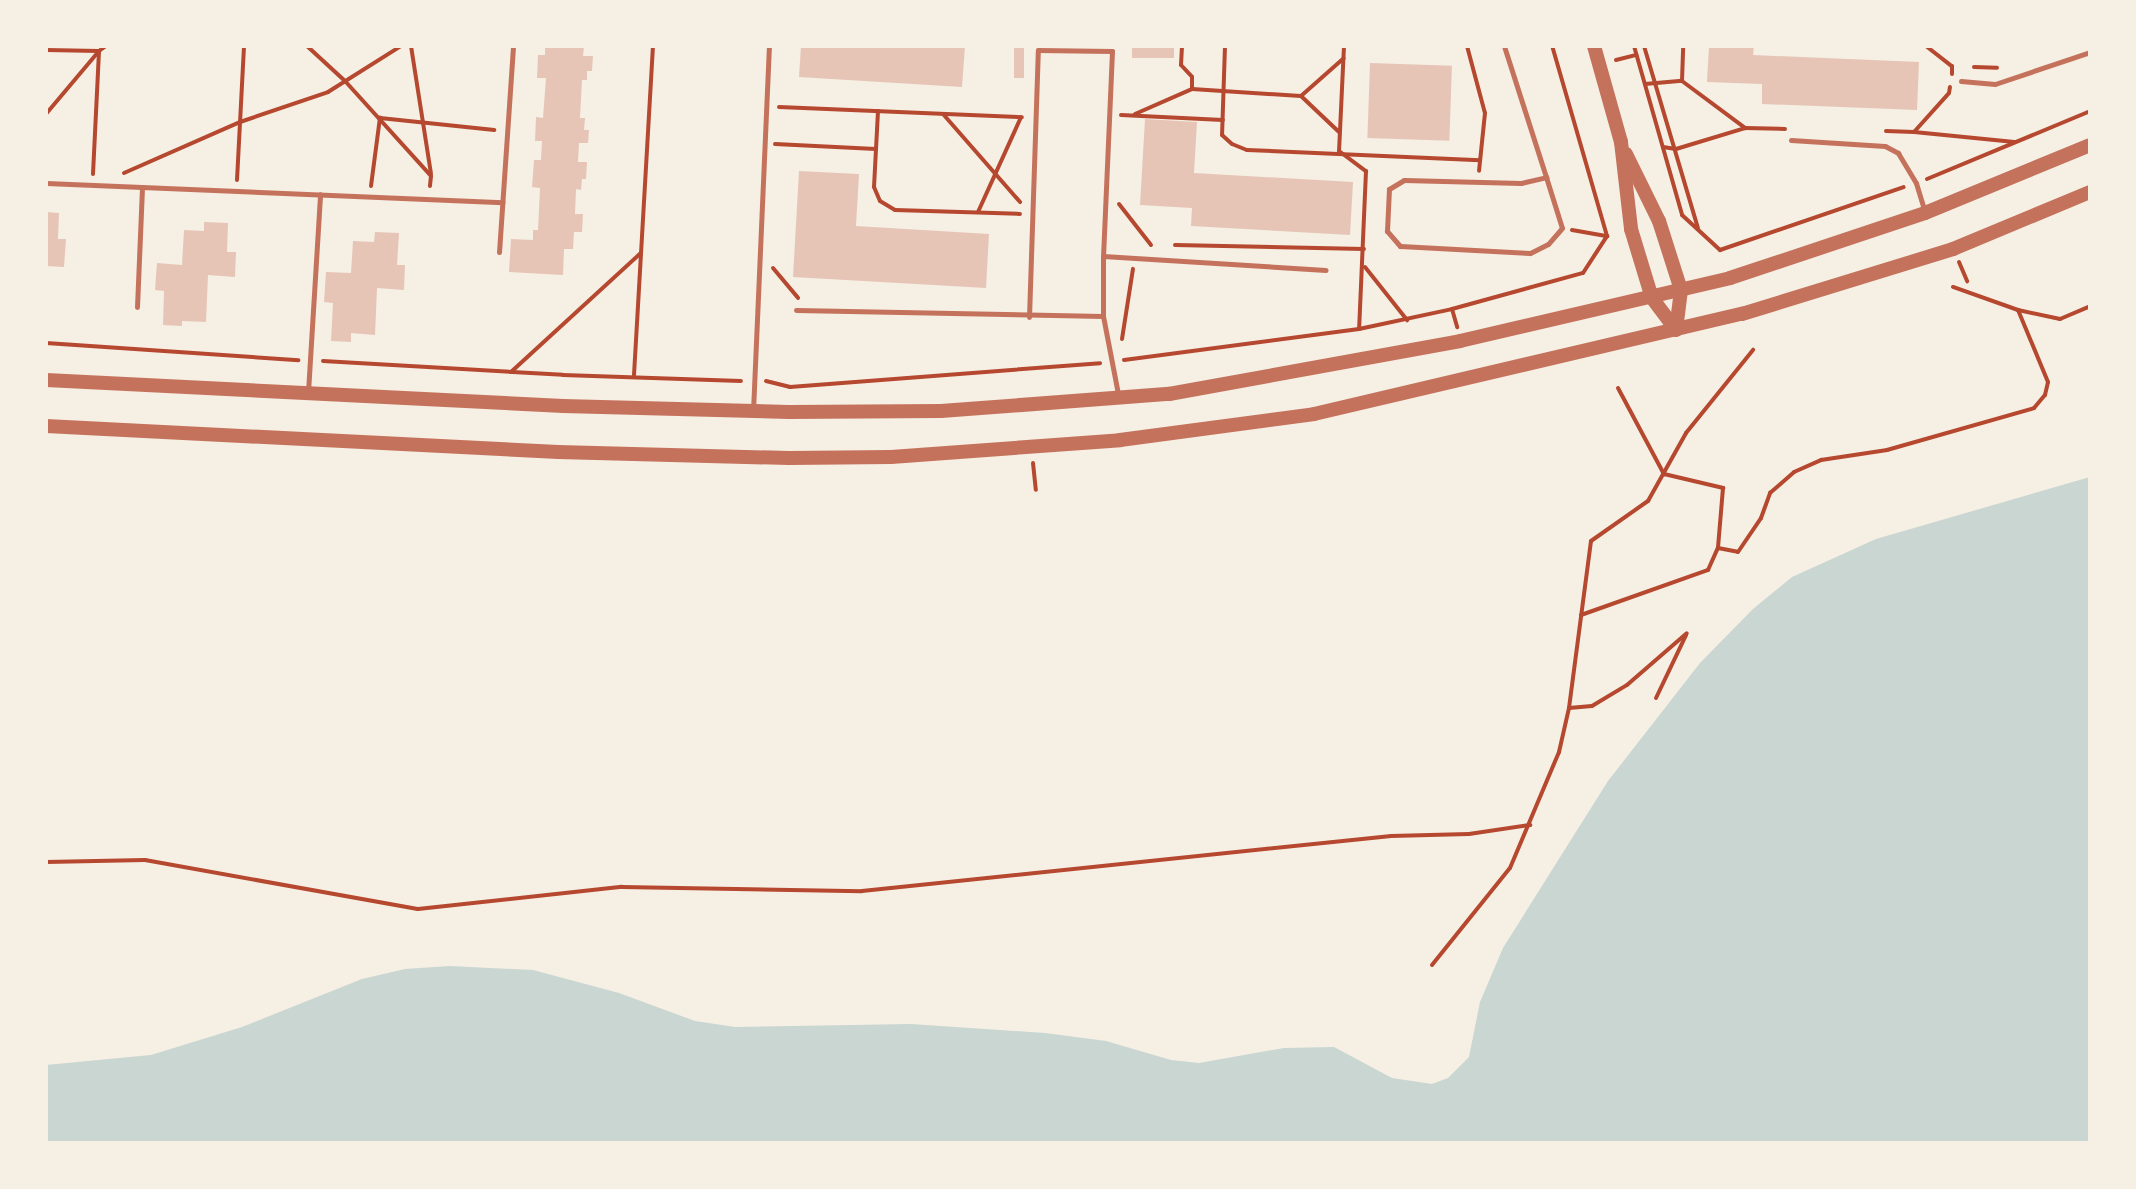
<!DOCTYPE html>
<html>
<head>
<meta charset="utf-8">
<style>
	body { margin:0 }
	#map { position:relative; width:2136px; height:1189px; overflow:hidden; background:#f6efe4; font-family:"IBM Plex Sans",sans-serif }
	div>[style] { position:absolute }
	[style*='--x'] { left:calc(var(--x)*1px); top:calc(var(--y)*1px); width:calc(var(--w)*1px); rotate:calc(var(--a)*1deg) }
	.water>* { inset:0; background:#c9d6d2 }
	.building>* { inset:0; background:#e6c5b7; transform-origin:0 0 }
	.path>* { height:4px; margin:-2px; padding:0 2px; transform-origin:2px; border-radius:2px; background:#b5482f }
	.service>* { height:5px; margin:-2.5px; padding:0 2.5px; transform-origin:2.5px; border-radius:2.5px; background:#c5725c }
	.tertiary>* { height:14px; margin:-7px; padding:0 7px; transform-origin:7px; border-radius:7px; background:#c5725c }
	span { translate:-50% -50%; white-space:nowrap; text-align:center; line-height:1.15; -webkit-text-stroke:6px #f6efe4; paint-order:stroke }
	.frame { position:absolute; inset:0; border:48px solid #f6efe4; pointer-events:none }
</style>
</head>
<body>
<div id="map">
	<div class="water">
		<i style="clip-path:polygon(2090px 477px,2090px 1143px,46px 1143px,46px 1065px,151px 1055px,242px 1027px,362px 979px,405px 969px,450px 966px,533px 970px,619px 993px,695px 1021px,735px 1027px,911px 1024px,1045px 1033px,1106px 1041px,1171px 1060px,1199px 1063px,1284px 1048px,1334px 1047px,1392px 1078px,1432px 1084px,1448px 1078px,1469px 1057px,1480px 1002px,1503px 948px,1608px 781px,1700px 663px,1753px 609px,1792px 577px,1876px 539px)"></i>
	</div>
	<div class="building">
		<i style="clip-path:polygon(545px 46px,584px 46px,583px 56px,593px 56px,592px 71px,587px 71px,587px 80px,582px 80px,580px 118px,585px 118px,584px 130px,589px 130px,588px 143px,579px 143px,578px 162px,587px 162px,586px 179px,582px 179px,581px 190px,576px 189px,575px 214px,583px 214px,582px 232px,574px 232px,573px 249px,564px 249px,563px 275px,509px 272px,511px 239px,533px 240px,533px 230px,538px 230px,540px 188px,532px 187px,534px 160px,541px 160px,542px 141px,535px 141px,536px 117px,543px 118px,546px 78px,537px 78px,538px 55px,545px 55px)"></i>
		<i style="clip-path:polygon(801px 46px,965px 46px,962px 87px,799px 77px)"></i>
		<i style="left:1014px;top:46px;width:10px;height:32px"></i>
		<i style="left:1132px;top:46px;width:42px;height:12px"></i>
		<i style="clip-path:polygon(1709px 46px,1754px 46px,1753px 55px,1919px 62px,1917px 110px,1762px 104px,1762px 84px,1707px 82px)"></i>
		<i style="left:1370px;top:63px;width:82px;height:75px;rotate:2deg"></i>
		<i style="clip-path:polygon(1145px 119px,1197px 122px,1194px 173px,1353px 182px,1350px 235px,1191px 226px,1192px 208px,1140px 205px)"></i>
		<i style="clip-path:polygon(799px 171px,859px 174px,856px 226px,989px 234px,986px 288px,793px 277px)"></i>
		<i style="clip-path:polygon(46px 212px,59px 213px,58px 239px,66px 239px,64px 267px,46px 266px)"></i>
		<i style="clip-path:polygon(204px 222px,228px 223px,227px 252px,236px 252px,235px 277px,208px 275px,206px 322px,182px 321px,182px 326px,163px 325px,164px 291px,155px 290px,157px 263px,182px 265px,184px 230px,204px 231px)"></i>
		<i style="clip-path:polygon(375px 232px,399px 233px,397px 265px,405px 265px,404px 290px,377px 288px,375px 335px,351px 333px,351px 342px,331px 341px,333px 303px,324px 302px,326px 272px,351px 273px,353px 241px,374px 242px)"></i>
	</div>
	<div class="path">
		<i style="--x:307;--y:46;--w:52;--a:42.6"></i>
		<i style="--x:345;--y:81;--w:128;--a:47.8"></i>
		<i style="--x:431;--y:176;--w:10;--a:96"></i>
		<i style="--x:411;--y:46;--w:129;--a:81.1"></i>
		<i style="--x:1182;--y:46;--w:19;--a:93"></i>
		<i style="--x:1181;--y:65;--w:16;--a:47"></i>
		<i style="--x:1192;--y:77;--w:12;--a:90"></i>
		<i style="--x:1192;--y:89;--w:109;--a:3.7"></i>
		<i style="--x:1301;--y:96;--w:52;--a:43.5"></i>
		<i style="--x:1225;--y:46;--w:89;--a:91.9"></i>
		<i style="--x:1222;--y:135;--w:13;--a:42"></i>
		<i style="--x:1232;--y:144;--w:16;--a:22"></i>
		<i style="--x:1247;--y:150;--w:233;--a:2.5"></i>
		<i style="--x:1344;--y:46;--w:105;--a:92.7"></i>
		<i style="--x:1339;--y:151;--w:34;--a:37"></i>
		<i style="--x:1366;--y:171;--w:158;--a:92.5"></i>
		<i style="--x:1467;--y:46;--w:69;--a:75"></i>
		<i style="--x:1485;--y:113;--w:58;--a:95.9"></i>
		<i style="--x:1634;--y:46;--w:176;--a:74.1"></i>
		<i style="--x:1682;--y:215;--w:52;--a:42.6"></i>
		<i style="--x:1720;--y:250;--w:194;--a:-18.9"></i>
		<i style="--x:1644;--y:46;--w:190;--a:73.5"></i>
		<i style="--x:1926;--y:46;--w:33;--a:38"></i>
		<i style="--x:1952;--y:66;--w:8;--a:90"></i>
		<i style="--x:46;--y:50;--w:53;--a:1.1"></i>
		<i style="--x:99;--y:51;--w:82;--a:130.1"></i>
		<i style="--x:1616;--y:60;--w:21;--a:-14"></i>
		<i style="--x:1974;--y:67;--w:23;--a:2"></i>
		<i style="--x:1682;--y:81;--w:35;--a:-88"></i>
		<i style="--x:1645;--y:84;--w:37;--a:-5"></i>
		<i style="--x:1682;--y:81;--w:79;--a:36.7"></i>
		<i style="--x:1301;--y:96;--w:57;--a:-41.5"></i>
		<i style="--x:779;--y:107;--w:243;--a:2.4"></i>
		<i style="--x:878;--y:111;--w:76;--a:93"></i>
		<i style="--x:874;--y:187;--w:15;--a:67"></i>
		<i style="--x:880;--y:201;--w:17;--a:31"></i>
		<i style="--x:895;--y:210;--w:125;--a:1.8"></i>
		<i style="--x:943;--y:114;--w:117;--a:48.8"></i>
		<i style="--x:1135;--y:114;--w:62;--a:-23.7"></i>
		<i style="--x:1121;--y:115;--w:102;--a:2.8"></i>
		<i style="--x:1886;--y:131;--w:28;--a:2"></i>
		<i style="--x:1914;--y:132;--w:52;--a:-48.1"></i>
		<i style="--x:1949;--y:93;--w:6;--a:-81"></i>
		<i style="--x:1914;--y:132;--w:101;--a:5.7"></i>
		<i style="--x:775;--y:144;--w:101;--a:2.8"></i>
		<i style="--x:1663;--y:147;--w:13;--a:9"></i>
		<i style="--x:1676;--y:149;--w:72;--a:-16.9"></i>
		<i style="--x:1745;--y:128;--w:40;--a:1.4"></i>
		<i style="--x:124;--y:173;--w:127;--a:-23.7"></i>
		<i style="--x:240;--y:122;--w:93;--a:-18.8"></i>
		<i style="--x:328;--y:92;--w:86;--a:-32.2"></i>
		<i style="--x:93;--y:174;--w:123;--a:-87.2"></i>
		<i style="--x:99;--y:51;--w:9;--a:-36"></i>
		<i style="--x:1927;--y:179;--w:177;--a:-22.6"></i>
		<i style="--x:237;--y:180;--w:134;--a:-87"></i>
		<i style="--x:371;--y:186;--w:69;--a:-82.5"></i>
		<i style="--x:380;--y:118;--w:115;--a:6"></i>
		<i style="--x:1119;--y:204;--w:52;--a:52"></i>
		<i style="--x:978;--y:212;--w:104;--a:-65.6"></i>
		<i style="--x:1572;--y:230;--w:36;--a:10"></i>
		<i style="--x:1175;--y:245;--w:189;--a:1.2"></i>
		<i style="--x:1959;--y:262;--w:21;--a:67"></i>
		<i style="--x:1365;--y:267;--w:68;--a:51.6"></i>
		<i style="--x:773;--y:268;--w:39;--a:50"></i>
		<i style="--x:1452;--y:309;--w:19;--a:74"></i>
		<i style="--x:2018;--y:310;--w:43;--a:12.1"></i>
		<i style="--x:2060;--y:319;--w:33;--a:-23"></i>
		<i style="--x:1122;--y:339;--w:71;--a:-81.1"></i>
		<i style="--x:46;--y:343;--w:253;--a:3.9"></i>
		<i style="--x:1124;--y:360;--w:237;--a:-7.5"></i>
		<i style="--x:1359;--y:329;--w:95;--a:-12.1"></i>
		<i style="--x:1452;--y:309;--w:136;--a:-15.4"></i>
		<i style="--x:1583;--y:273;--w:44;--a:-57"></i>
		<i style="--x:1607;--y:236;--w:198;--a:-106.1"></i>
		<i style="--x:323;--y:361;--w:240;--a:3.3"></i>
		<i style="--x:563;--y:375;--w:178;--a:1.9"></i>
		<i style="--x:511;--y:372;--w:176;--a:-42.5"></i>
		<i style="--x:634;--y:375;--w:330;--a:-86.7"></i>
		<i style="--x:766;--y:381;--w:25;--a:14"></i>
		<i style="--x:790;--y:387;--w:311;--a:-4.4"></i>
		<i style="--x:1618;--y:388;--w:98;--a:61.9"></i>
		<i style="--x:1664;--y:474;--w:61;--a:13.3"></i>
		<i style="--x:1723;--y:488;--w:60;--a:94.8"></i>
		<i style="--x:1033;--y:463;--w:27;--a:84"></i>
		<i style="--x:1581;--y:615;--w:135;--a:-19.5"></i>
		<i style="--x:1708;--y:570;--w:24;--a:-66"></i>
		<i style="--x:1718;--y:548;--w:20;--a:11"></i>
		<i style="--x:1738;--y:552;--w:41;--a:-55.9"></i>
		<i style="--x:1761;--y:518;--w:27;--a:-70"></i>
		<i style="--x:1770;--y:493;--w:32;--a:-41"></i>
		<i style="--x:1794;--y:472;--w:30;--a:-24"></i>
		<i style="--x:1821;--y:460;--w:67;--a:-8.6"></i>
		<i style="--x:1887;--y:450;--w:153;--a:-15.9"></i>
		<i style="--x:2034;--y:408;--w:17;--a:-50"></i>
		<i style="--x:2045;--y:395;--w:13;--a:-77"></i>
		<i style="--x:2048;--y:382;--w:78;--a:-112.6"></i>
		<i style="--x:2018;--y:310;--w:69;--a:-160.5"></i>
		<i style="--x:1656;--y:698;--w:70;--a:-64.5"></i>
		<i style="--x:1569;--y:708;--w:23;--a:-5"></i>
		<i style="--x:1592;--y:706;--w:41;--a:-31"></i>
		<i style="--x:1627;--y:685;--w:79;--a:-40.9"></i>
		<i style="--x:46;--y:862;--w:99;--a:-1.2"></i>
		<i style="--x:145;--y:860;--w:277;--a:10.2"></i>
		<i style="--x:418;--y:909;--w:205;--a:-6.2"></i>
		<i style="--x:622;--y:887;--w:240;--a:1"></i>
		<i style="--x:862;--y:891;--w:532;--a:-5.94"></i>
		<i style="--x:1391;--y:836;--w:78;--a:-1.5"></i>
		<i style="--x:1469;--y:834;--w:62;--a:-8.4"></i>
		<i style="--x:1432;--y:965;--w:124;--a:-51.2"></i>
		<i style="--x:1510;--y:868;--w:126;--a:-67.1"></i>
		<i style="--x:1559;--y:752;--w:45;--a:-77.2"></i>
		<i style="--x:1569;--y:708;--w:168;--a:-82.5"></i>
		<i style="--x:1591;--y:541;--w:70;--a:-35.1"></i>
		<i style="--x:1648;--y:501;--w:78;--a:-60.8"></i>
		<i style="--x:1686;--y:433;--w:107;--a:-51.1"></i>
	</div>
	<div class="service">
		<i style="--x:1504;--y:46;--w:138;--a:72.2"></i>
		<i style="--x:1546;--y:177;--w:53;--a:72.6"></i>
		<i style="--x:1562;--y:228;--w:21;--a:131"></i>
		<i style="--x:1548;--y:244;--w:20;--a:153"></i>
		<i style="--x:1530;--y:253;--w:130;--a:-176.9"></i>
		<i style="--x:1400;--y:246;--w:20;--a:-131"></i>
		<i style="--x:1387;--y:231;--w:42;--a:-87.3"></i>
		<i style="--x:1389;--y:189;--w:17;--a:-31"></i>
		<i style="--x:1404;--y:180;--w:117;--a:1.5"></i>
		<i style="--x:1521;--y:183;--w:26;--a:-13"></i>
		<i style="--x:1961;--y:81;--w:34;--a:5"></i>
		<i style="--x:1995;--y:84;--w:100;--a:-18.6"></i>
		<i style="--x:1791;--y:140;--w:94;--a:3.7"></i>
		<i style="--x:1885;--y:146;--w:15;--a:28"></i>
		<i style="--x:1898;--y:153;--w:35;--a:59"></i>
		<i style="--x:1916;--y:183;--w:30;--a:73"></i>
		<i style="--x:46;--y:183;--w:457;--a:2.4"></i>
		<i style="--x:499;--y:252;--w:206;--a:-86.1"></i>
		<i style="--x:137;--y:307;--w:120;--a:-87.6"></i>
		<i style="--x:796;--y:310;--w:307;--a:1.1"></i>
		<i style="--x:1103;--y:316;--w:79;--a:79.1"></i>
		<i style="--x:1103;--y:316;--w:60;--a:-90"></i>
		<i style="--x:1103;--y:256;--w:223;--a:3.6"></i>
		<i style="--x:1029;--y:317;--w:267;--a:-88.1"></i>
		<i style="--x:1038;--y:50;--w:74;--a:0.8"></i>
		<i style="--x:1112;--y:51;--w:205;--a:92.5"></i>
		<i style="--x:308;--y:392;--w:198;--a:-86.5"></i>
		<i style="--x:753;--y:411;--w:365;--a:-87.5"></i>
	</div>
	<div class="tertiary">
		<i style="--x:1594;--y:46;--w:100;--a:74.3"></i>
		<i style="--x:1621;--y:142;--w:88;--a:83.4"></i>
		<i style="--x:1631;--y:229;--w:72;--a:73.1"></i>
		<i style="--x:1652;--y:298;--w:40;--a:53"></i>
		<i style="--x:1626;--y:154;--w:75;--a:63.8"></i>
		<i style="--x:1659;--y:221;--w:72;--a:72.3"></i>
		<i style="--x:1681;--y:290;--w:40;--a:97.1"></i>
		<i style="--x:46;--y:380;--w:518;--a:2.88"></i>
		<i style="--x:563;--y:406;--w:226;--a:1.5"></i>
		<i style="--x:789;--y:412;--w:152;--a:-0.4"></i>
		<i style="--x:941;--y:411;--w:229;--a:-4.3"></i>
		<i style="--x:1169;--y:394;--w:296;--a:-10.3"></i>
		<i style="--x:1460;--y:341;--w:277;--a:-13.1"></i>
		<i style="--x:1730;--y:278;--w:206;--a:-18.4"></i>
		<i style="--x:1925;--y:213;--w:178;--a:-22.4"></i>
		<i style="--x:46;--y:426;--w:513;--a:2.91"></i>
		<i style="--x:558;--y:452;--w:231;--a:1.5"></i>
		<i style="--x:789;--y:458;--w:102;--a:-0.6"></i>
		<i style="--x:891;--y:457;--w:230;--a:-4.2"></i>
		<i style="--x:1120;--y:440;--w:196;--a:-7.6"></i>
		<i style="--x:1314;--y:414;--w:440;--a:-13.2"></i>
		<i style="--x:1742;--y:314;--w:221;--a:-17.1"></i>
		<i style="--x:1953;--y:249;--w:148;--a:-22.6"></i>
	</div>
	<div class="frame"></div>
</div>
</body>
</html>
